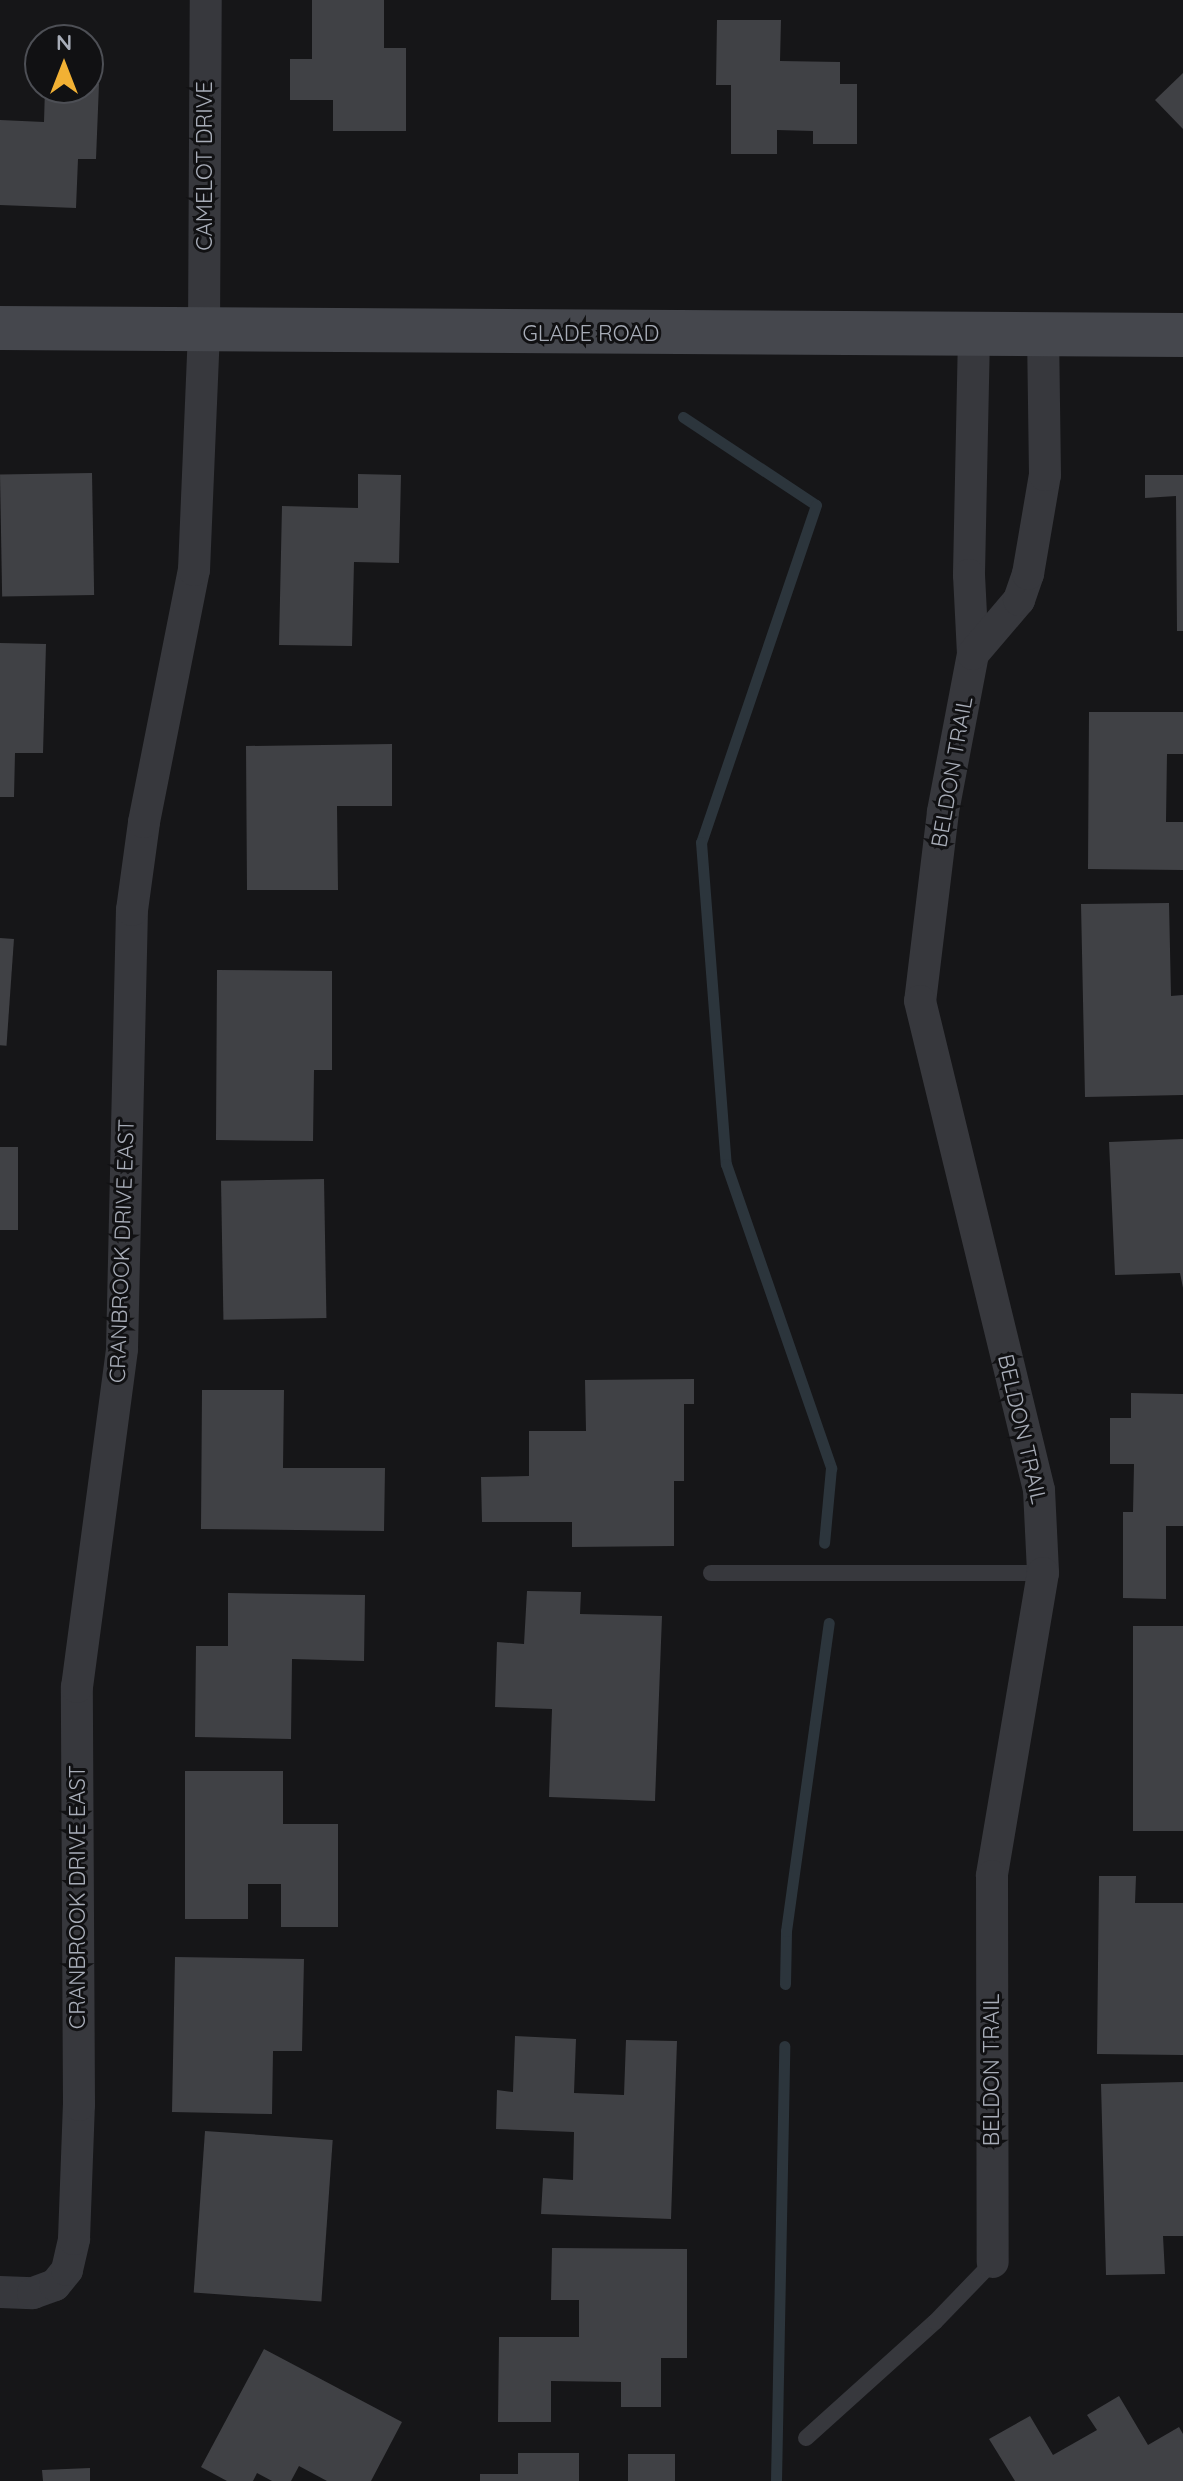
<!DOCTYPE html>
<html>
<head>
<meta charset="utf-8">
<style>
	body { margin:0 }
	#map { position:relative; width:1183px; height:2481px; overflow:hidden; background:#161618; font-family:Quicksand,sans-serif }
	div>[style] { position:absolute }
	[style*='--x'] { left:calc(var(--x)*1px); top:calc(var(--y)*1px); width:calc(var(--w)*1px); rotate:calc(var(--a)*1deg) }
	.stream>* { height:11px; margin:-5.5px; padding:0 5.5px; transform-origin:5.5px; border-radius:5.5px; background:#2c353c }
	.building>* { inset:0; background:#404145; transform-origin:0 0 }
	.lane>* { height:16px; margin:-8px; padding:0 8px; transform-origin:8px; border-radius:8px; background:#37383d }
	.street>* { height:32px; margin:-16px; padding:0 16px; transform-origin:16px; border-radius:16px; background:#37383d }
	.secondary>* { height:44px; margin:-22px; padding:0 22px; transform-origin:22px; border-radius:22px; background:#45474d }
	span { translate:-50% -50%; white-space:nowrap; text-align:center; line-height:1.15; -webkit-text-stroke:6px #111113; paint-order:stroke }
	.street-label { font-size:22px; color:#a8adb8 }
	.north { position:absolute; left:24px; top:24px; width:80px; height:80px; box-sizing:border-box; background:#111113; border:2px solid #4d4f55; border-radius:50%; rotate:0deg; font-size:22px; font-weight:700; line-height:32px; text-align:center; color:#a8adb8 }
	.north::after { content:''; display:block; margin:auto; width:28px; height:36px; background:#f2b134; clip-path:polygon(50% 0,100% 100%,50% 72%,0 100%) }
</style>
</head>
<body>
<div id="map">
	<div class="stream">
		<i style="--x:683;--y:417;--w:159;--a:33.5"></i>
		<i style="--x:816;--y:505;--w:356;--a:108.8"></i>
		<i style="--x:701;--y:842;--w:323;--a:85.6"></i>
		<i style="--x:726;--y:1164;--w:322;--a:70.9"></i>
		<i style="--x:831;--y:1468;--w:75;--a:95.3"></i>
		<i style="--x:785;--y:1984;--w:53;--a:-88.9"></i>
		<i style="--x:786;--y:1931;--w:311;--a:-82.1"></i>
		<i style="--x:776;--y:2481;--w:435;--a:-88.9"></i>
	</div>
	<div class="building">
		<i style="clip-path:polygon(312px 0,384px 0,384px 48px,406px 48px,406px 131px,333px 131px,333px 100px,290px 100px,290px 59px,312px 59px)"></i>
		<i style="clip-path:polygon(717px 20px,781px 20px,780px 61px,840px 62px,840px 84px,857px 84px,857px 144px,813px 144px,813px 131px,777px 130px,777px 154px,731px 154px,731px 85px,716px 85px)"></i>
		<i style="clip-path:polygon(1183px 73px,1183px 129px,1155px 100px)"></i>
		<i style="clip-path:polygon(88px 84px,99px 84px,96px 159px,78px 159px,76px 208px,0 205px,0 120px,44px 122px,45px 88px,88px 88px)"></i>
		<i style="left:92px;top:473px;width:122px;height:92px;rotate:89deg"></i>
		<i style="clip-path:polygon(358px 474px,401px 475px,399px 563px,354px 562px,352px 646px,279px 645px,282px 506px,358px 508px)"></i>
		<i style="clip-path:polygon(1145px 475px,1183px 475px,1183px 631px,1177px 631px,1176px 496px,1145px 498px)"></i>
		<i style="clip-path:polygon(0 643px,46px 644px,43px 753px,15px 753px,14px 797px,0 797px)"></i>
		<i style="clip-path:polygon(1089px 712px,1183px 712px,1183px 754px,1167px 754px,1166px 822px,1183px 822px,1183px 870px,1088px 869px)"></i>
		<i style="clip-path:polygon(392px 744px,392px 806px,337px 806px,338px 890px,247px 890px,246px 746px)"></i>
		<i style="clip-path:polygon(1169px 903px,1171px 996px,1183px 995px,1183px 1095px,1085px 1097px,1081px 904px)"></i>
		<i style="left:0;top:938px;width:14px;height:107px;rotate:4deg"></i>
		<i style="clip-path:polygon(217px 970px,332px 971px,332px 1070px,314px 1070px,313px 1141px,216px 1140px)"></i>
		<i style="clip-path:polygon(1183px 1139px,1183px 1288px,1180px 1273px,1115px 1275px,1109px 1142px)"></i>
		<i style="left:0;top:1147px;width:18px;height:83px"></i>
		<i style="left:324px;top:1179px;width:139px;height:103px;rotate:89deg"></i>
		<i style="clip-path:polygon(694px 1379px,694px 1404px,684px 1404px,684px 1481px,674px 1481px,674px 1546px,572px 1547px,572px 1522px,482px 1522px,481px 1477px,529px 1476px,529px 1431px,586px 1431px,585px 1380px)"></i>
		<i style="clip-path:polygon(202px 1390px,284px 1390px,283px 1468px,385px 1468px,384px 1531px,201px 1529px)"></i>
		<i style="clip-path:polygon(1131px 1393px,1183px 1394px,1183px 1526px,1166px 1526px,1166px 1599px,1123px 1598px,1123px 1512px,1133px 1512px,1134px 1464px,1110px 1464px,1110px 1418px,1131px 1418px)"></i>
		<i style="clip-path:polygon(527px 1591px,581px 1592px,580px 1614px,662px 1616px,655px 1801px,549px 1797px,552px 1709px,495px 1707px,497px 1642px,524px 1644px)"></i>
		<i style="clip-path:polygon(228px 1593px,365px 1595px,364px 1661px,292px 1659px,291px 1739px,195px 1737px,196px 1646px,228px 1646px)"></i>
		<i style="left:1133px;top:1626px;width:50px;height:205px"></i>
		<i style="clip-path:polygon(185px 1771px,283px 1771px,283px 1824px,338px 1824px,338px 1927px,281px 1927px,281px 1884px,248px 1884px,248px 1919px,185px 1919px)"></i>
		<i style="clip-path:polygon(1099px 1876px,1136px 1876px,1135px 1903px,1183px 1903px,1183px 2055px,1097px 2054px)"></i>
		<i style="clip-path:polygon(175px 1957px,304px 1959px,302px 2051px,273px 2051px,272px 2114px,172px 2112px)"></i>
		<i style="clip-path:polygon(515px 2036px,576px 2039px,574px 2093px,624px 2095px,626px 2040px,677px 2041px,671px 2219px,541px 2214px,543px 2178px,573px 2180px,574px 2132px,496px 2129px,497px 2090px,513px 2092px)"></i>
		<i style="clip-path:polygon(1183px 2082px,1183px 2236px,1163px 2236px,1165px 2274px,1106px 2275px,1101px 2084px)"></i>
		<i style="left:205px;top:2131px;width:128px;height:162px;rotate:4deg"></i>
		<i style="clip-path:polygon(552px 2248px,687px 2249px,687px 2358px,661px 2358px,661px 2407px,621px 2407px,621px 2382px,551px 2381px,551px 2422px,498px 2422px,499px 2337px,579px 2337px,579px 2300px,551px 2300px)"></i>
		<i style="clip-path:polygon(264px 2349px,402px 2422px,371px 2481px,327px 2481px,299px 2466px,291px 2481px,272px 2481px,257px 2473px,253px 2481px,227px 2481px,201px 2467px)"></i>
		<i style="clip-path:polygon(1119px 2396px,1148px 2445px,1179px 2427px,1183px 2434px,1183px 2481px,1015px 2481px,989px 2439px,1030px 2416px,1053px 2455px,1097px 2430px,1087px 2415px)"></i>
		<i style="clip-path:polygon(518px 2453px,579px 2453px,579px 2481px,480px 2481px,480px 2474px,518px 2474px)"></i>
		<i style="left:628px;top:2454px;width:47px;height:27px"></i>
		<i style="clip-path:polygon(90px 2468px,90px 2481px,43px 2481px,42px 2470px)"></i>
	</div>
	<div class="lane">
		<i style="--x:711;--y:1573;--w:332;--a:0"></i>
		<i style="--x:806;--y:2438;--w:173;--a:-42"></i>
		<i style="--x:935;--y:2322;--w:83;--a:-46"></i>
	</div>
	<div class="street">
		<i style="--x:974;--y:335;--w:240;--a:91.2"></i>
		<i style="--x:969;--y:575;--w:79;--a:87.1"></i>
		<i style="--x:973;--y:654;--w:161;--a:100.8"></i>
		<i style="--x:943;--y:812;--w:190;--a:96.9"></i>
		<i style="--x:920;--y:1001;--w:503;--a:76.32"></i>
		<i style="--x:1039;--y:1490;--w:83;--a:87.2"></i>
		<i style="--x:1043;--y:1573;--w:307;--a:99.6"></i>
		<i style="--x:992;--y:1876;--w:386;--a:89.9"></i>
		<i style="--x:973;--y:654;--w:71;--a:-49.6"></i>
		<i style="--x:1019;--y:600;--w:28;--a:-71"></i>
		<i style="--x:1028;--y:574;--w:100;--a:-80.3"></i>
		<i style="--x:1045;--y:475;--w:140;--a:-90.8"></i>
		<i style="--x:0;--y:2292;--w:33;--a:2"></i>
		<i style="--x:33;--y:2293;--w:23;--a:-20"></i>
		<i style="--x:55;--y:2285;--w:19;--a:-51"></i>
		<i style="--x:67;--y:2270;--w:32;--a:-77"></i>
		<i style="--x:74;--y:2239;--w:134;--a:-87.9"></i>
		<i style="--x:79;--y:2105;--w:418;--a:-90.3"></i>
		<i style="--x:77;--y:1687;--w:341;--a:-82.4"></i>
		<i style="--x:122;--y:1349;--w:439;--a:-88.7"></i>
		<i style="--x:132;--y:910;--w:89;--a:-82.2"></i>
		<i style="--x:144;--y:822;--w:257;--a:-78.8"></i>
		<i style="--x:194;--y:570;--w:238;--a:-87.6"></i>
		<i style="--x:204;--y:332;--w:332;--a:-89.7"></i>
	</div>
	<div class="secondary">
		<i style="--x:0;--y:328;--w:1183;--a:0.34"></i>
	</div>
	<div class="street-label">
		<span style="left:205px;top:166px;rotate:-90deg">CAMELOT DRIVE</span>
		<span style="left:591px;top:334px">GLADE ROAD</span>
		<span style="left:952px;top:772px;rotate:-80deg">BELDON TRAIL</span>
		<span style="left:122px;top:1251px;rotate:-88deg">CRANBROOK DRIVE EAST</span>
		<span style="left:1022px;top:1429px;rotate:77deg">BELDON TRAIL</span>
		<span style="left:78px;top:1897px;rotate:-90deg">CRANBROOK DRIVE EAST</span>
		<span style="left:992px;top:2070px;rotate:-90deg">BELDON TRAIL</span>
	</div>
	<div class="north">N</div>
</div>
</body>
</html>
